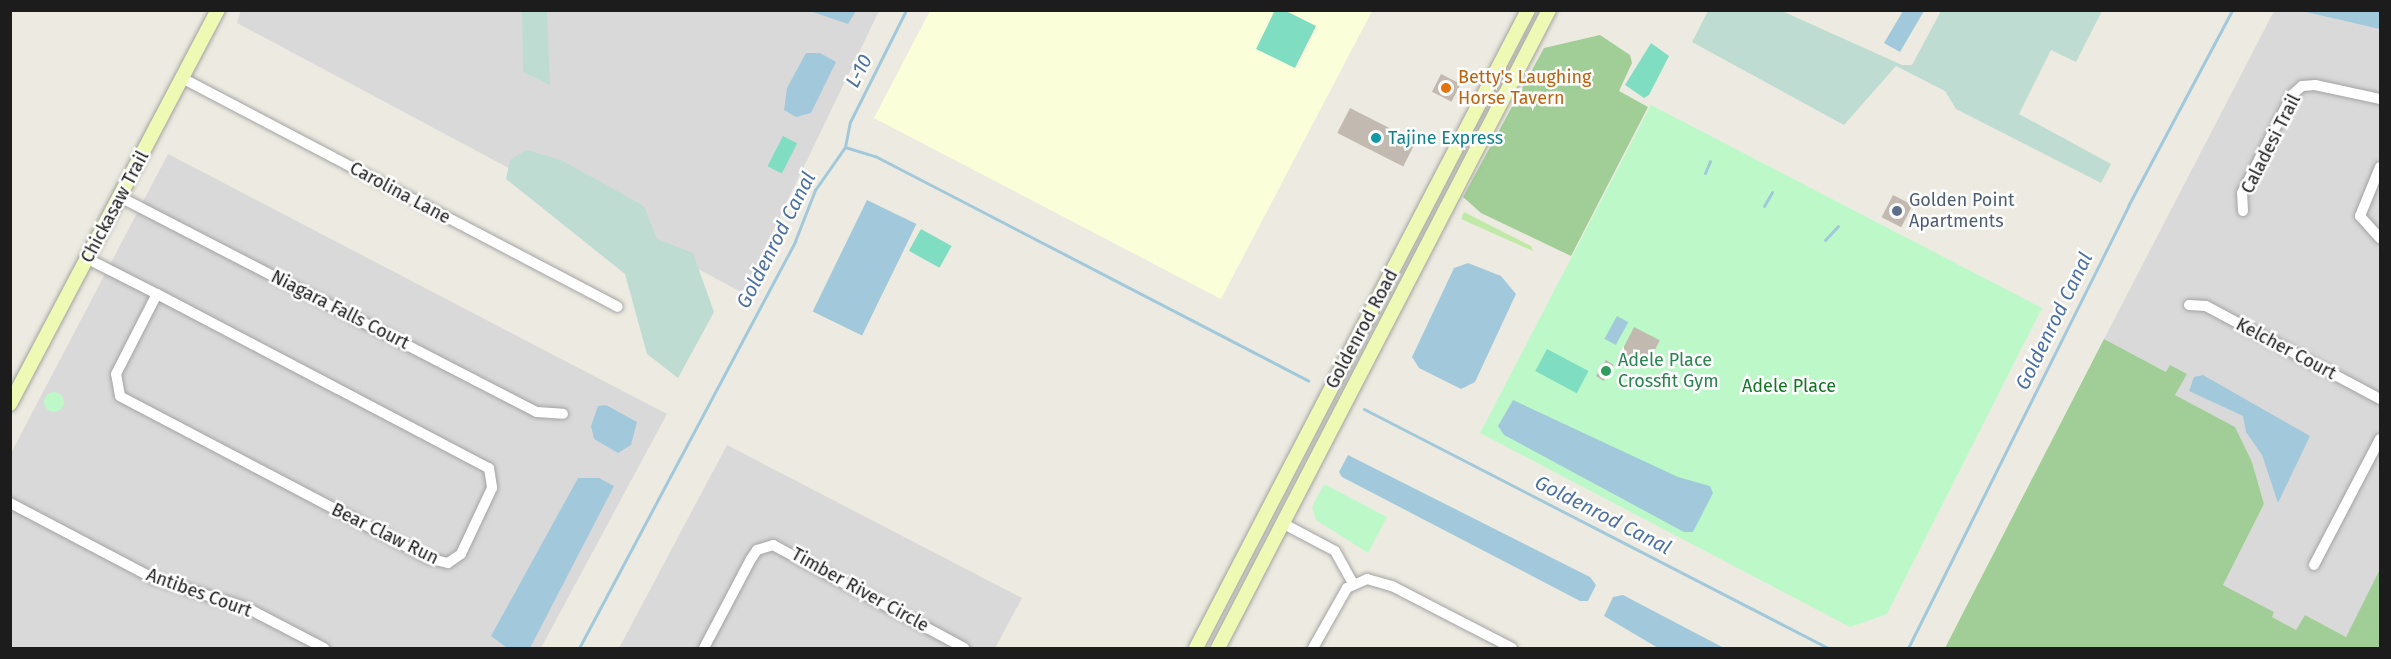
<!DOCTYPE html>
<html>
<head>
<meta charset="utf-8">
<style>
	body { margin:0 }
	#map { position:relative; width:2391px; height:659px; overflow:hidden; background:#edebe1; font-family:"Fira Sans",sans-serif }
	div>[style] { position:absolute }
	[style*='--x'] { left:calc(var(--x)*1px); top:calc(var(--y)*1px); width:calc(var(--w)*1px); rotate:calc(var(--a)*1deg) }
	.residential>* { inset:0; background:#dad9d9 }
	.education>* { inset:0; background:#fbffd9 }
	.grass>* { inset:0; background:#c0e8a7 }
	.forest>* { inset:0; background:#a1cd96 }
	.wetland>* { inset:0; background:#bedcd1 }
	.park>* { inset:0; background:#bdf9c8 }
	.round { border-radius:50% }
	.pitch>* { inset:0; background:#7fddc2; transform-origin:0 0 }
	.water>* { inset:0; background:#a2c9db; transform-origin:0 0 }
	.stream>* { height:3px; margin:-1.5px; padding:0 1.5px; transform-origin:1.5px; border-radius:1.5px; background:#a2c9db }
	.building>* { inset:0; background:#c2bab1; transform-origin:0 0 }
	.roads { filter:drop-shadow(0 0 2px #a3a3a3) drop-shadow(0 0 2px #a3a3a3) }
	.street>* { height:10px; margin:-5px; padding:0 5px; transform-origin:5px; border-radius:5px; background:#fff }
	.secondary>* { height:14px; margin:-7px; padding:0 7px; transform-origin:7px; border-radius:7px; background:#eef9b4 }
	.dots>* { width:16px; height:16px; translate:-50% -50%; box-sizing:border-box; border:3px solid #fff; border-radius:50% }
	span { translate:-50% -50%; white-space:nowrap; text-align:center; line-height:1.15; -webkit-text-stroke:5px #fff; paint-order:stroke }
	.food-label { font-size:18px; color:#c56008 }
	.left { translate:0 -50%; text-align:left }
	.culture-label { font-size:18px; color:#0d838f }
	.street-label { font-size:18px; color:#1c1c1c }
	.service-label { font-size:18px; color:#4e5e75 }
	.leisure-label { font-size:18px; color:#27864d }
	.park-label { font-size:18px; color:#0c781f }
	.water-label { font-size:20px; color:#4a70aa; font-style:italic }
	.frame { position:absolute; inset:0; border:12px solid #1c1c1c; pointer-events:none }
</style>
</head>
<body>
<div id="map">
	<div class="residential">
		<i style="clip-path:polygon(241px 10px,879px 11px,743px 293px,237px 23px)"></i>
		<i style="clip-path:polygon(2274px 11px,2380px 11px,2380px 569px,2346px 637px,2305px 615px,2296px 630px,2271px 617px,2274px 612px,2223px 585px,2264px 504px,2252px 462px,2234px 427px,2175px 395px,2186px 374px,2166px 372px,2104px 339px)"></i>
		<i style="clip-path:polygon(168px 154px,667px 414px,541px 648px,11px 648px,11px 453px)"></i>
		<i style="clip-path:polygon(727px 445px,1022px 598px,995px 648px,619px 648px)"></i>
	</div>
	<div class="education">
		<i style="clip-path:polygon(930px 11px,1372px 11px,1221px 299px,874px 118px)"></i>
	</div>
	<div class="grass">
		<i style="clip-path:polygon(1464px 212px,1531px 246px,1533px 251px,1461px 219px)"></i>
	</div>
	<div class="forest">
		<i style="clip-path:polygon(1600px 35px,1630px 55px,1632px 63px,1619px 91px,1648px 107px,1571px 256px,1481px 213px,1463px 197px,1544px 48px)"></i>
		<i style="clip-path:polygon(2104px 339px,2166px 372px,2170px 365px,2187px 374px,2175px 395px,2235px 427px,2252px 462px,2264px 504px,2223px 585px,2274px 612px,2272px 617px,2296px 630px,2305px 615px,2346px 637px,2380px 569px,2380px 648px,1945px 648px)"></i>
	</div>
	<div class="wetland">
		<i style="clip-path:polygon(522px 11px,547px 11px,550px 85px,523px 72px)"></i>
		<i style="clip-path:polygon(1708px 11px,1782px 11px,1902px 65px,1912px 65px,1941px 11px,2102px 11px,2076px 62px,2051px 50px,2019px 114px,2111px 164px,2101px 183px,1956px 109px,1945px 91px,1896px 66px,1844px 125px,1692px 42px)"></i>
		<i style="clip-path:polygon(527px 150px,561px 160px,644px 206px,657px 239px,693px 253px,714px 312px,678px 378px,647px 354px,625px 274px,506px 179px,510px 160px)"></i>
	</div>
	<div class="park">
		<i style="clip-path:polygon(1651px 105px,2042px 308px,1887px 614px,1850px 627px,1480px 433px)"></i>
		<i class="round" style="left:44px;top:392px;width:20px;height:20px"></i>
		<i style="clip-path:polygon(1324px 484px,1387px 517px,1368px 553px,1316px 520px,1312px 507px)"></i>
	</div>
	<div class="pitch">
		<i style="clip-path:polygon(1275px 10px,1286px 11px,1316px 26px,1295px 68px,1256px 49px)"></i>
		<i style="clip-path:polygon(1651px 43px,1669px 56px,1649px 95px,1644px 98px,1625px 85px)"></i>
		<i style="left:783px;top:136px;width:16px;height:34px;rotate:27deg"></i>
		<i style="left:921px;top:229px;width:35px;height:25px;rotate:29deg"></i>
		<i style="left:1547px;top:349px;width:47px;height:25px;rotate:28deg"></i>
	</div>
	<div class="water">
		<i style="clip-path:polygon(810px 11px,856px 11px,848px 24px)"></i>
		<i style="clip-path:polygon(1903px 11px,1924px 11px,1900px 52px,1884px 43px)"></i>
		<i style="clip-path:polygon(2301px 11px,2380px 11px,2380px 29px,2302px 11px)"></i>
		<i style="clip-path:polygon(806px 53px,820px 53px,836px 62px,811px 113px,796px 117px,784px 110px,787px 88px)"></i>
		<i style="left:867px;top:200px;width:55px;height:124px;rotate:26deg"></i>
		<i style="clip-path:polygon(1468px 263px,1501px 276px,1516px 294px,1475px 382px,1461px 389px,1419px 368px,1412px 357px,1454px 268px)"></i>
		<i style="left:1617px;top:316px;width:13px;height:26px;rotate:29deg"></i>
		<i style="clip-path:polygon(2203px 375px,2310px 436px,2278px 503px,2262px 455px,2246px 432px,2243px 416px,2189px 391px,2194px 377px)"></i>
		<i style="clip-path:polygon(1513px 400px,1678px 477px,1710px 486px,1713px 493px,1693px 532px,1684px 532px,1504px 435px,1498px 426px)"></i>
		<i style="clip-path:polygon(606px 405px,637px 422px,631px 445px,618px 453px,594px 439px,591px 426px,598px 406px)"></i>
		<i style="clip-path:polygon(1348px 455px,1590px 577px,1596px 585px,1588px 601px,1580px 601px,1342px 477px,1339px 472px)"></i>
		<i style="clip-path:polygon(578px 478px,599px 478px,614px 486px,530px 648px,507px 648px,491px 636px)"></i>
		<i style="clip-path:polygon(1623px 595px,1724px 648px,1658px 648px,1604px 616px,1613px 597px)"></i>
	</div>
	<div class="stream">
		<i style="--x:845;--y:147;--w:31;--a:17"></i>
		<i style="--x:875;--y:156;--w:488;--a:27.4"></i>
		<i style="--x:1705;--y:173;--w:13;--a:-67"></i>
		<i style="--x:1764;--y:206;--w:16;--a:-60"></i>
		<i style="--x:1825;--y:240;--w:19;--a:-47"></i>
		<i style="--x:1364;--y:409;--w:522;--a:27.25"></i>
		<i style="--x:579;--y:648;--w:461;--a:-62"></i>
		<i style="--x:795;--y:241;--w:55;--a:-68.6"></i>
		<i style="--x:815;--y:190;--w:52;--a:-55.1"></i>
		<i style="--x:845;--y:147;--w:25;--a:-79"></i>
		<i style="--x:850;--y:122;--w:125;--a:-63.4"></i>
		<i style="--x:1908;--y:648;--w:494;--a:-63.5"></i>
		<i style="--x:2128;--y:206;--w:222;--a:-62"></i>
	</div>
	<div class="building">
		<i style="left:1441px;top:74px;width:22px;height:20px;rotate:27deg"></i>
		<i style="left:1350px;top:108px;width:74px;height:28px;rotate:27deg"></i>
		<i style="left:1893px;top:195px;width:22px;height:25px;rotate:27deg"></i>
		<i style="left:1634px;top:327px;width:29px;height:29px;rotate:27deg"></i>
		<i style="left:1606px;top:360px;width:9px;height:19px;rotate:32deg"></i>
	</div>
	<div class="roads">
		<div class="street">
			<i style="--x:182;--y:78;--w:492;--a:27.7"></i>
			<i style="--x:2380;--y:167;--w:53;--a:112.2"></i>
			<i style="--x:2360;--y:216;--w:30;--a:48"></i>
			<i style="--x:120;--y:197;--w:469;--a:27.3"></i>
			<i style="--x:537;--y:412;--w:26;--a:4"></i>
			<i style="--x:2243;--y:211;--w:18;--a:-93"></i>
			<i style="--x:2242;--y:193;--w:110;--a:-63"></i>
			<i style="--x:2292;--y:95;--w:13;--a:-42"></i>
			<i style="--x:2302;--y:86;--w:13;--a:-4"></i>
			<i style="--x:2315;--y:85;--w:66;--a:12.2"></i>
			<i style="--x:88;--y:259;--w:77;--a:26.9"></i>
			<i style="--x:157;--y:294;--w:375;--a:27.7"></i>
			<i style="--x:489;--y:468;--w:20;--a:81"></i>
			<i style="--x:492;--y:488;--w:73;--a:115.2"></i>
			<i style="--x:461;--y:554;--w:16;--a:145"></i>
			<i style="--x:448;--y:563;--w:18;--a:-167"></i>
			<i style="--x:430;--y:559;--w:350;--a:-152.3"></i>
			<i style="--x:120;--y:396;--w:22;--a:-100"></i>
			<i style="--x:116;--y:374;--w:90;--a:-62.9"></i>
			<i style="--x:2189;--y:305;--w:17;--a:3"></i>
			<i style="--x:2206;--y:306;--w:197;--a:28.1"></i>
			<i style="--x:10;--y:503;--w:164;--a:27.7"></i>
			<i style="--x:155;--y:579;--w:96;--a:17.5"></i>
			<i style="--x:247;--y:608;--w:87;--a:27.5"></i>
			<i style="--x:1284;--y:524;--w:58;--a:27.9"></i>
			<i style="--x:1335;--y:551;--w:35;--a:61"></i>
			<i style="--x:2314;--y:565;--w:142;--a:-62.4"></i>
			<i style="--x:704;--y:648;--w:101;--a:-62.2"></i>
			<i style="--x:751;--y:559;--w:11;--a:-56"></i>
			<i style="--x:757;--y:550;--w:17;--a:-17"></i>
			<i style="--x:773;--y:545;--w:217;--a:28.3"></i>
			<i style="--x:1313;--y:648;--w:69;--a:-60.5"></i>
			<i style="--x:1347;--y:588;--w:22;--a:-24"></i>
			<i style="--x:1367;--y:579;--w:26;--a:16"></i>
			<i style="--x:1392;--y:586;--w:135;--a:27.3"></i>
		</div>
		<div class="secondary">
			<i style="--x:10;--y:404;--w:446;--a:-62.2"></i>
			<i style="--x:1196;--y:648;--w:719;--a:-62.51"></i>
			<i style="--x:1218;--y:648;--w:719;--a:-62.58"></i>
		</div>
	</div>
	<div class="dots">
		<i style="left:1446px;top:88px;background:#e8710a"></i>
		<i style="left:1376px;top:138px;background:#0f9aa8"></i>
		<i style="left:1897px;top:211px;background:#5c6f8a"></i>
		<i style="left:1606px;top:371px;background:#2e9e5b"></i>
	</div>
	<div class="food-label">
		<span class="left" style="left:1458px;top:88px">Betty's Laughing<br>Horse Tavern</span>
	</div>
	<div class="culture-label">
		<span class="left" style="left:1388px;top:138px">Tajine Express</span>
	</div>
	<div class="street-label">
		<span style="left:2271px;top:144px;rotate:-63deg">Caladesi Trail</span>
		<span style="left:400px;top:193px;rotate:28deg">Carolina Lane</span>
		<span style="left:115px;top:207px;rotate:-62deg">Chickasaw Trail</span>
		<span style="left:340px;top:310px;rotate:27deg">Niagara Falls Court</span>
		<span style="left:1362px;top:329px;rotate:-62deg">Goldenrod Road</span>
		<span style="left:2286px;top:349px;rotate:28deg">Kelcher Court</span>
		<span style="left:385px;top:534px;rotate:26deg">Bear Claw Run</span>
		<span style="left:860px;top:590px;rotate:29deg">Timber River Circle</span>
		<span style="left:199px;top:593px;rotate:20deg">Antibes Court</span>
	</div>
	<div class="service-label">
		<span class="left" style="left:1909px;top:211px">Golden Point<br>Apartments</span>
	</div>
	<div class="leisure-label">
		<span class="left" style="left:1618px;top:371px">Adele Place<br>Crossfit Gym</span>
	</div>
	<div class="park-label">
		<span style="left:1789px;top:386px">Adele Place</span>
	</div>
	<div class="water-label">
		<span style="left:859px;top:71px;rotate:-63deg">L-10</span>
		<span style="left:776px;top:240px;rotate:-63deg">Goldenrod Canal</span>
		<span style="left:2054px;top:321px;rotate:-64deg">Goldenrod Canal</span>
		<span style="left:1603px;top:515px;rotate:27deg">Goldenrod Canal</span>
	</div>
	<div class="frame"></div>
</div>
</body>
</html>
